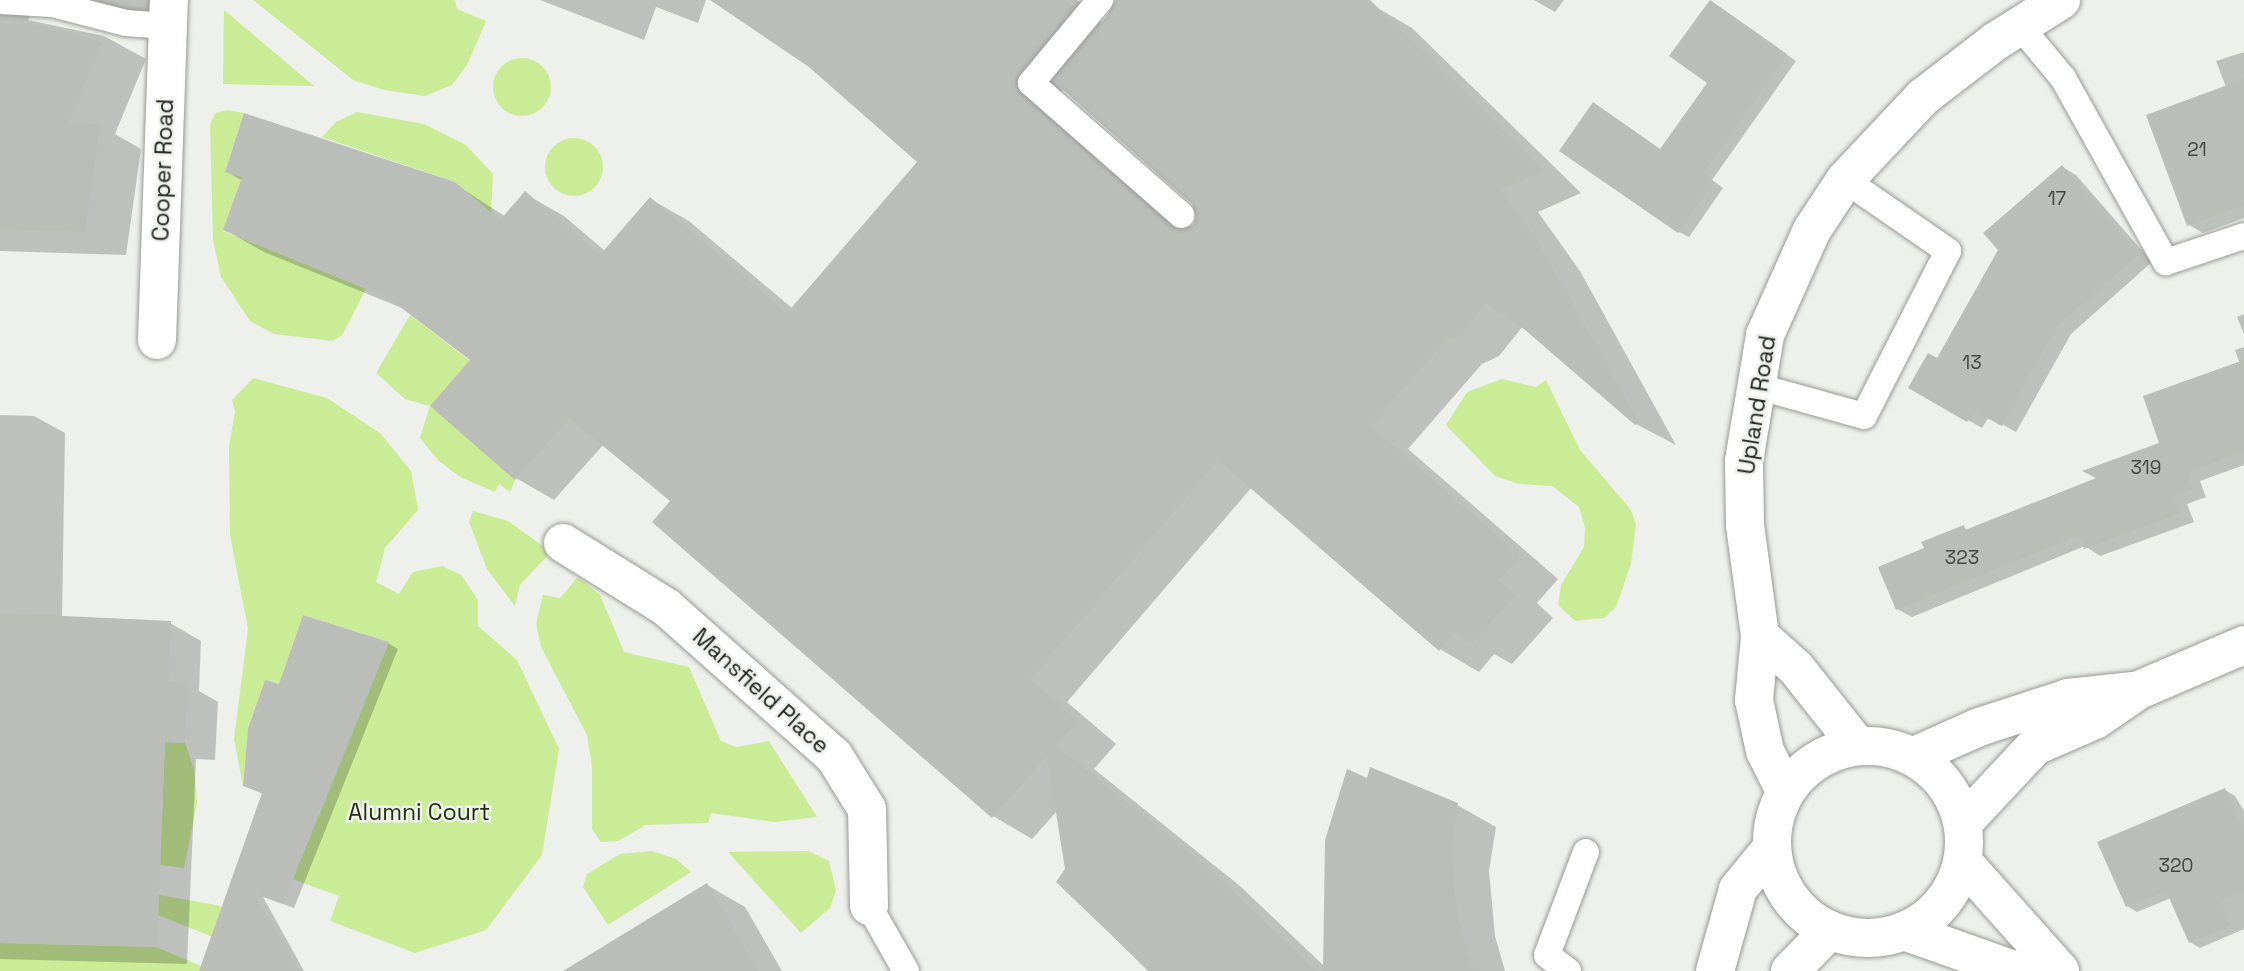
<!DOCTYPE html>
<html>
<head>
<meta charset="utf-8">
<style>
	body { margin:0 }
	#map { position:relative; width:2244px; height:971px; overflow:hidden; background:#edf0eb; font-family:"Space Grotesk",sans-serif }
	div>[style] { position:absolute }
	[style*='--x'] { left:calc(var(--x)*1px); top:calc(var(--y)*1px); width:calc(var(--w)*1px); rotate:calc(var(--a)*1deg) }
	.green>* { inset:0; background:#caec97 }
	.round { border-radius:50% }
	.shadow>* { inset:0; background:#0003 }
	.building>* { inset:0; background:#bbbdb9 }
	.roads { filter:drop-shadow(0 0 2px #999a96) drop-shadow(0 0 2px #999a96) }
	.service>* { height:26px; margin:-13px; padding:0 13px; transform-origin:13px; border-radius:13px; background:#fff }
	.pedestrian>* { height:38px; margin:-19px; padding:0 19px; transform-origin:19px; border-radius:19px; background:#fff }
	.minor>* { height:38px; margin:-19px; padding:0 19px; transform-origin:19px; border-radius:19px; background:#fff }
	.secondary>* { height:38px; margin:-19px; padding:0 19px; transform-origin:19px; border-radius:19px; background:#fff }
	.secondary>.ring { margin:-19px; padding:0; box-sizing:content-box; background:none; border:38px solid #fff; border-radius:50% }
	span { translate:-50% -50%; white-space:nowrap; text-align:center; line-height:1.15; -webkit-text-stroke:5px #edf0eb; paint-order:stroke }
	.number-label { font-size:19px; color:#454644 }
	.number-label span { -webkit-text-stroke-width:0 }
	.street-label { font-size:23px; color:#1e1e1d }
	.park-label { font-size:23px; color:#222f0b }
</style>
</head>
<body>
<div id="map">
	<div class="green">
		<i style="clip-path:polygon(253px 0,455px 0,457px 9px,486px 21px,467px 65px,452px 85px,425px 96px,384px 90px,353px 80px)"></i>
		<i style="clip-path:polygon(224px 10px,314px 86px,223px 84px)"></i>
		<i class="round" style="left:493px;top:58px;width:58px;height:58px"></i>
		<i style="clip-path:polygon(228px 110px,244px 113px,225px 172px,242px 177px,223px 231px,366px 289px,343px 334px,333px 341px,274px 334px,250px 321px,221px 277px,213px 240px,210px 125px,215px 113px)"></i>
		<i style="clip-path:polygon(357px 112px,424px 124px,466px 145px,493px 174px,491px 213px,455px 182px,322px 137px,336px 122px)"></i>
		<i class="round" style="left:545px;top:138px;width:58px;height:58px"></i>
		<i style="clip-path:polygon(410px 315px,470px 361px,515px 480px,510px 492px,499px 484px,495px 492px,460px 477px,438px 460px,420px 438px,430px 406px,405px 399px,376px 373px)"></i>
		<i style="clip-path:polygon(253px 378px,327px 398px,380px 433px,411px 471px,418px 510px,385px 548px,376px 582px,399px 594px,413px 572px,442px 566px,461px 575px,478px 600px,478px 626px,517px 660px,559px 749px,542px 855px,486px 930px,415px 953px,330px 921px,339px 896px,284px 876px,307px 812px,319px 816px,389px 642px,303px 615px,279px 684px,265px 680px,248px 727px,243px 786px,234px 739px,248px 629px,230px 535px,229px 446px,235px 411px,232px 400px)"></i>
		<i style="clip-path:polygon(1502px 379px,1536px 387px,1546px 380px,1580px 450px,1631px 510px,1636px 524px,1631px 564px,1616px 607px,1604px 618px,1575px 621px,1558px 605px,1561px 585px,1584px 547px,1585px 528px,1579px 507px,1552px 486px,1519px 484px,1495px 476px,1446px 425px,1467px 392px)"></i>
		<i style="clip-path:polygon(473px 511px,508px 521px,551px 552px,520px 585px,515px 606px,487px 569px,469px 522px)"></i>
		<i style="clip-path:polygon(578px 577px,600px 595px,624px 652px,689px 667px,721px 741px,736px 747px,769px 741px,817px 817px,774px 822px,711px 813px,708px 823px,646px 825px,618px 841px,601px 842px,592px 829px,592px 766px,587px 735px,541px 647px,536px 624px,543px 595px,560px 598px)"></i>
		<i style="clip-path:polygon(165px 742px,185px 743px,194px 769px,197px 802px,184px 868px,160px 865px)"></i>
		<i style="clip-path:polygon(652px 851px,676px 859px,691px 872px,608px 925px,583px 887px,587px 874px,620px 854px)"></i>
		<i style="clip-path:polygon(808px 851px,829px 861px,836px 890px,830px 908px,801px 933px,728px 852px)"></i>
		<i style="clip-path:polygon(159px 895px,217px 905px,263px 926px,265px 958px,158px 915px)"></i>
		<i style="clip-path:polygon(0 943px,156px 947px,213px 971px,0 971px)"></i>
	</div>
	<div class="shadow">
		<i style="clip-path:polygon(0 0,164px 0,164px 14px,34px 10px,28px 20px,104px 36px,146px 59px,115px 134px,141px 149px,126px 255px,0 251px)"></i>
		<i style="clip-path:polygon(540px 0,706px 0,698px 23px,656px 7px,644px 40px)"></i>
		<i style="clip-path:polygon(evenodd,713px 0,1077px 0,1103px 23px,1116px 0,1364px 0,1412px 28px,1581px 193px,1538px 212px,1580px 271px,1676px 445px,1636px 424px,1523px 326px,1499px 356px,1482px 364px,1408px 449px,1558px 579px,1537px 603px,1553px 618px,1512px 664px,1494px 654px,1479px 672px,1440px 649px,1252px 487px,1067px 702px,1116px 744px,1094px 769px,1240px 886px,1324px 966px,1368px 780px,1457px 805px,1496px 827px,1489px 871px,1495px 936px,1505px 971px,1148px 971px,1058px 882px,1067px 869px,1058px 810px,1032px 839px,993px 816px,673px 501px,604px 444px,554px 500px,516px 478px,473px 360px,407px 310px,264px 252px,225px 230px,243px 181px,227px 172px,455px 184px,506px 217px,525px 194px,564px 216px,605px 251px,650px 199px,689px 221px,793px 309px,920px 162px,810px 66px,713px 0,1063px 88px,1193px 202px,1198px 219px,1187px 231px,1054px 112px,1063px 88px)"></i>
		<i style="clip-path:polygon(1534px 0,1564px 0,1555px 12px)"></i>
		<i style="clip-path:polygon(1719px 7px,1796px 61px,1712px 180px,1723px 188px,1689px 237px,1679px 232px,1661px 150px,1709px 82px)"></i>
		<i style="clip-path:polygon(2244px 52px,2244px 218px,2203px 233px,2189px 225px,2226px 87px,2216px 61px)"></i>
		<i style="clip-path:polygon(2062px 167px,2076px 175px,2152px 262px,2071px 334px,2016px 432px,1989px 417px,1982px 428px,1910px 387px,1937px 360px)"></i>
		<i style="clip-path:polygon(2244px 314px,2244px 334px,2237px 317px)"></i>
		<i style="clip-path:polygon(2244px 347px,2244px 465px,2200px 481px,2206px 497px,2187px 504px,2194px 522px,2100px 556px,2085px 546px,1912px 617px,1897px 609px,1926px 549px,1963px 527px,1969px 531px,2099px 479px,2162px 444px,2242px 369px,2235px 350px)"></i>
		<i style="clip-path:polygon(0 415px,34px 416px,65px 433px,62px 618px,170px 623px,201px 641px,199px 691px,218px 702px,215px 760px,196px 759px,187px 964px,0 959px)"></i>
		<i style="clip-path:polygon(388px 643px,398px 649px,294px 908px,263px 897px,304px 971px,213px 971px,263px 794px,245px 786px)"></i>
		<i style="clip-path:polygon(2225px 790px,2235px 796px,2244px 811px,2244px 929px,2200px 948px,2190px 942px,2171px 898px,2137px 912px,2127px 906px)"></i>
		<i style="clip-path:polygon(707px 885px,745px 907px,782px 971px,565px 971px)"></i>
	</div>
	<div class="building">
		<i style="clip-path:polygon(710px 0,1065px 0,1074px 7px,1019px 73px,1016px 89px,1179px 230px,1193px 225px,1196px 217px,1192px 204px,1053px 81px,1112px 10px,1115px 0,1370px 0,1544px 171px,1501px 189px,1541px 247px,1639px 422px,1635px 425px,1524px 329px,1485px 303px,1460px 335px,1443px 343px,1370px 426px,1521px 556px,1499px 580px,1515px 595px,1472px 644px,1456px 630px,1439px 651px,1218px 460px,1030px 679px,1079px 721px,1056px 746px,1202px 862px,1316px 971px,1149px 971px,1056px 882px,1065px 869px,1047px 756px,992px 818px,652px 522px,670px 501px,569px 418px,515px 480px,430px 406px,470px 360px,387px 297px,223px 230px,242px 177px,225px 172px,244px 113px,455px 182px,500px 220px,525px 191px,600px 255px,650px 197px,787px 313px,917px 162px,809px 67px)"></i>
		<i style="clip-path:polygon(1710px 0,1787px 54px,1703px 173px,1714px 182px,1678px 233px,1559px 151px,1593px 102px,1660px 149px,1707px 83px,1669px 56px)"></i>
		<i style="clip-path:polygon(0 23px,42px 25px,102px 42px,69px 123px,100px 124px,85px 232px,0 229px)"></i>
		<i style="clip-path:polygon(2244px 79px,2244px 205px,2187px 226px,2146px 115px)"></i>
		<i style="clip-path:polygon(2062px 165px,2139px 254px,2057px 326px,2002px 426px,1974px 411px,1967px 422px,1908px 388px,1928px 353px,1937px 358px,1998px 250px,1983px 233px)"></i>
		<i style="clip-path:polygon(2244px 360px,2244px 451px,2187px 473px,2193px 489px,2174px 496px,2180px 513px,2084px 549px,2079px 535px,1896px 610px,1878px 567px,1924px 548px,1921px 542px,1964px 525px,1965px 530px,2096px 478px,2082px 471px,2159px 443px,2143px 396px)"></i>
		<i style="clip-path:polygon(0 613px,171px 621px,168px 682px,187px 683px,185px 743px,165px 742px,157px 947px,0 943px)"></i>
		<i style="clip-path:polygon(303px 615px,389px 642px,283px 904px,255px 893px,299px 971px,199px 971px,262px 793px,243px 786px,248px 728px,265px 680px,279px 684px)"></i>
		<i style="clip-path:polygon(1370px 767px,1458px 803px,1451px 848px,1453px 871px,1457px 913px,1473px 971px,1323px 971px,1325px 840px,1347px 769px,1367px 778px)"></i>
		<i style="clip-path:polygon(2225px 788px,2244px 832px,2244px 891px,2219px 901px,2230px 926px,2189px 943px,2166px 891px,2126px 907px,2097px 842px)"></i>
		<i style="clip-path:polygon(707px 883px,758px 971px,563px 971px)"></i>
	</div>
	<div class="roads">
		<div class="service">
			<i style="--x:1100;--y:0;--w:108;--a:129.7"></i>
			<i style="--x:1031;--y:83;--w:200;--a:41.3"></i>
			<i style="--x:0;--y:1;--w:52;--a:3.3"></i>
			<i style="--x:52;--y:4;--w:76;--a:14.4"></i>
			<i style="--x:126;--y:23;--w:41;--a:4.2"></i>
			<i style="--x:2019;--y:25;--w:69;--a:50.3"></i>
			<i style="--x:2063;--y:78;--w:211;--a:60.8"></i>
			<i style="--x:2166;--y:262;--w:82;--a:-18.4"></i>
			<i style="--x:1756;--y:386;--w:112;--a:15.5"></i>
			<i style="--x:1864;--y:416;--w:185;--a:-63"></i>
			<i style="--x:1948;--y:251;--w:125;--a:-145.4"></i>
			<i style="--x:869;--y:906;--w:75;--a:60.4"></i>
			<i style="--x:1568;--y:971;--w:26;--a:-143"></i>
			<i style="--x:1547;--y:955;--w:110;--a:-69.3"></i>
		</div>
		<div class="pedestrian">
			<i style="--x:563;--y:543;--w:121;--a:31.9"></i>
			<i style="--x:666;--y:607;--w:225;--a:41.6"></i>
			<i style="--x:834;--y:756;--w:62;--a:58.1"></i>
			<i style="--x:867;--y:809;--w:97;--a:88.8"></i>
		</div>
		<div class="minor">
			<i style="--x:157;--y:340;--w:340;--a:-88"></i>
			<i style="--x:1760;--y:636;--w:48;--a:41.6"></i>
			<i style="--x:1796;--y:668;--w:98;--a:51.6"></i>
			<i style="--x:1785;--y:791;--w:45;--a:-116.6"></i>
			<i style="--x:1765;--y:751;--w:52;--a:-102.2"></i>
			<i style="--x:1754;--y:700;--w:64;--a:-84.6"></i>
			<i style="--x:1760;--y:636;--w:112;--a:-97.7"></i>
			<i style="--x:1745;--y:525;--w:64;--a:-90.9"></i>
			<i style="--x:1744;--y:461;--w:128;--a:-80.5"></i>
			<i style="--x:1765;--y:335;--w:115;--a:-65.9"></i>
			<i style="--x:1812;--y:230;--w:60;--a:-56.6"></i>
			<i style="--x:1845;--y:180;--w:114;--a:-46.8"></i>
			<i style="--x:1923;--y:97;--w:92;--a:-37.5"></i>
			<i style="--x:1996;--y:41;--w:77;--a:-32.2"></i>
			<i style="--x:1715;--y:971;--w:85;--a:-74.3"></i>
			<i style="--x:1738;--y:889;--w:52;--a:-50.5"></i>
			<i style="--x:1790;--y:971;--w:57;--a:-45.7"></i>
		</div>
		<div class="secondary">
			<i class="ring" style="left:1772px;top:746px;width:154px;height:154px"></i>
			<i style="--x:1914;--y:756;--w:71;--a:-24"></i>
			<i style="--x:1979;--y:727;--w:94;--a:-18"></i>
			<i style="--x:2068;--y:698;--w:63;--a:-6.3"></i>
			<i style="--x:1963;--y:823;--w:105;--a:-46.9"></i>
			<i style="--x:2035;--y:746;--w:65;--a:-23.4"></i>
			<i style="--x:2095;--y:720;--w:53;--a:-34.3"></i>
			<i style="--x:2139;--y:690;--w:114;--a:-23.2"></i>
			<i style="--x:1963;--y:862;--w:146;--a:48.3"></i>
			<i style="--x:1904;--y:931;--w:120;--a:19.5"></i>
		</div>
	</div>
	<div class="number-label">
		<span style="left:2197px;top:150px">21</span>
		<span style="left:2057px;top:199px">17</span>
		<span style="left:1972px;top:363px">13</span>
		<span style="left:2146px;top:468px">319</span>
		<span style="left:1962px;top:558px">323</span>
		<span style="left:2176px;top:866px">320</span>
	</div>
	<div class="street-label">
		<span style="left:163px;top:170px;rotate:-88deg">Cooper Road</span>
		<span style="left:1757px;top:405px;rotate:-81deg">Upland Road</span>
		<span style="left:761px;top:691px;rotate:42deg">Mansfield Place</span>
	</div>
	<div class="park-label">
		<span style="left:419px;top:812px">Alumni Court</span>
	</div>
</div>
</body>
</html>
